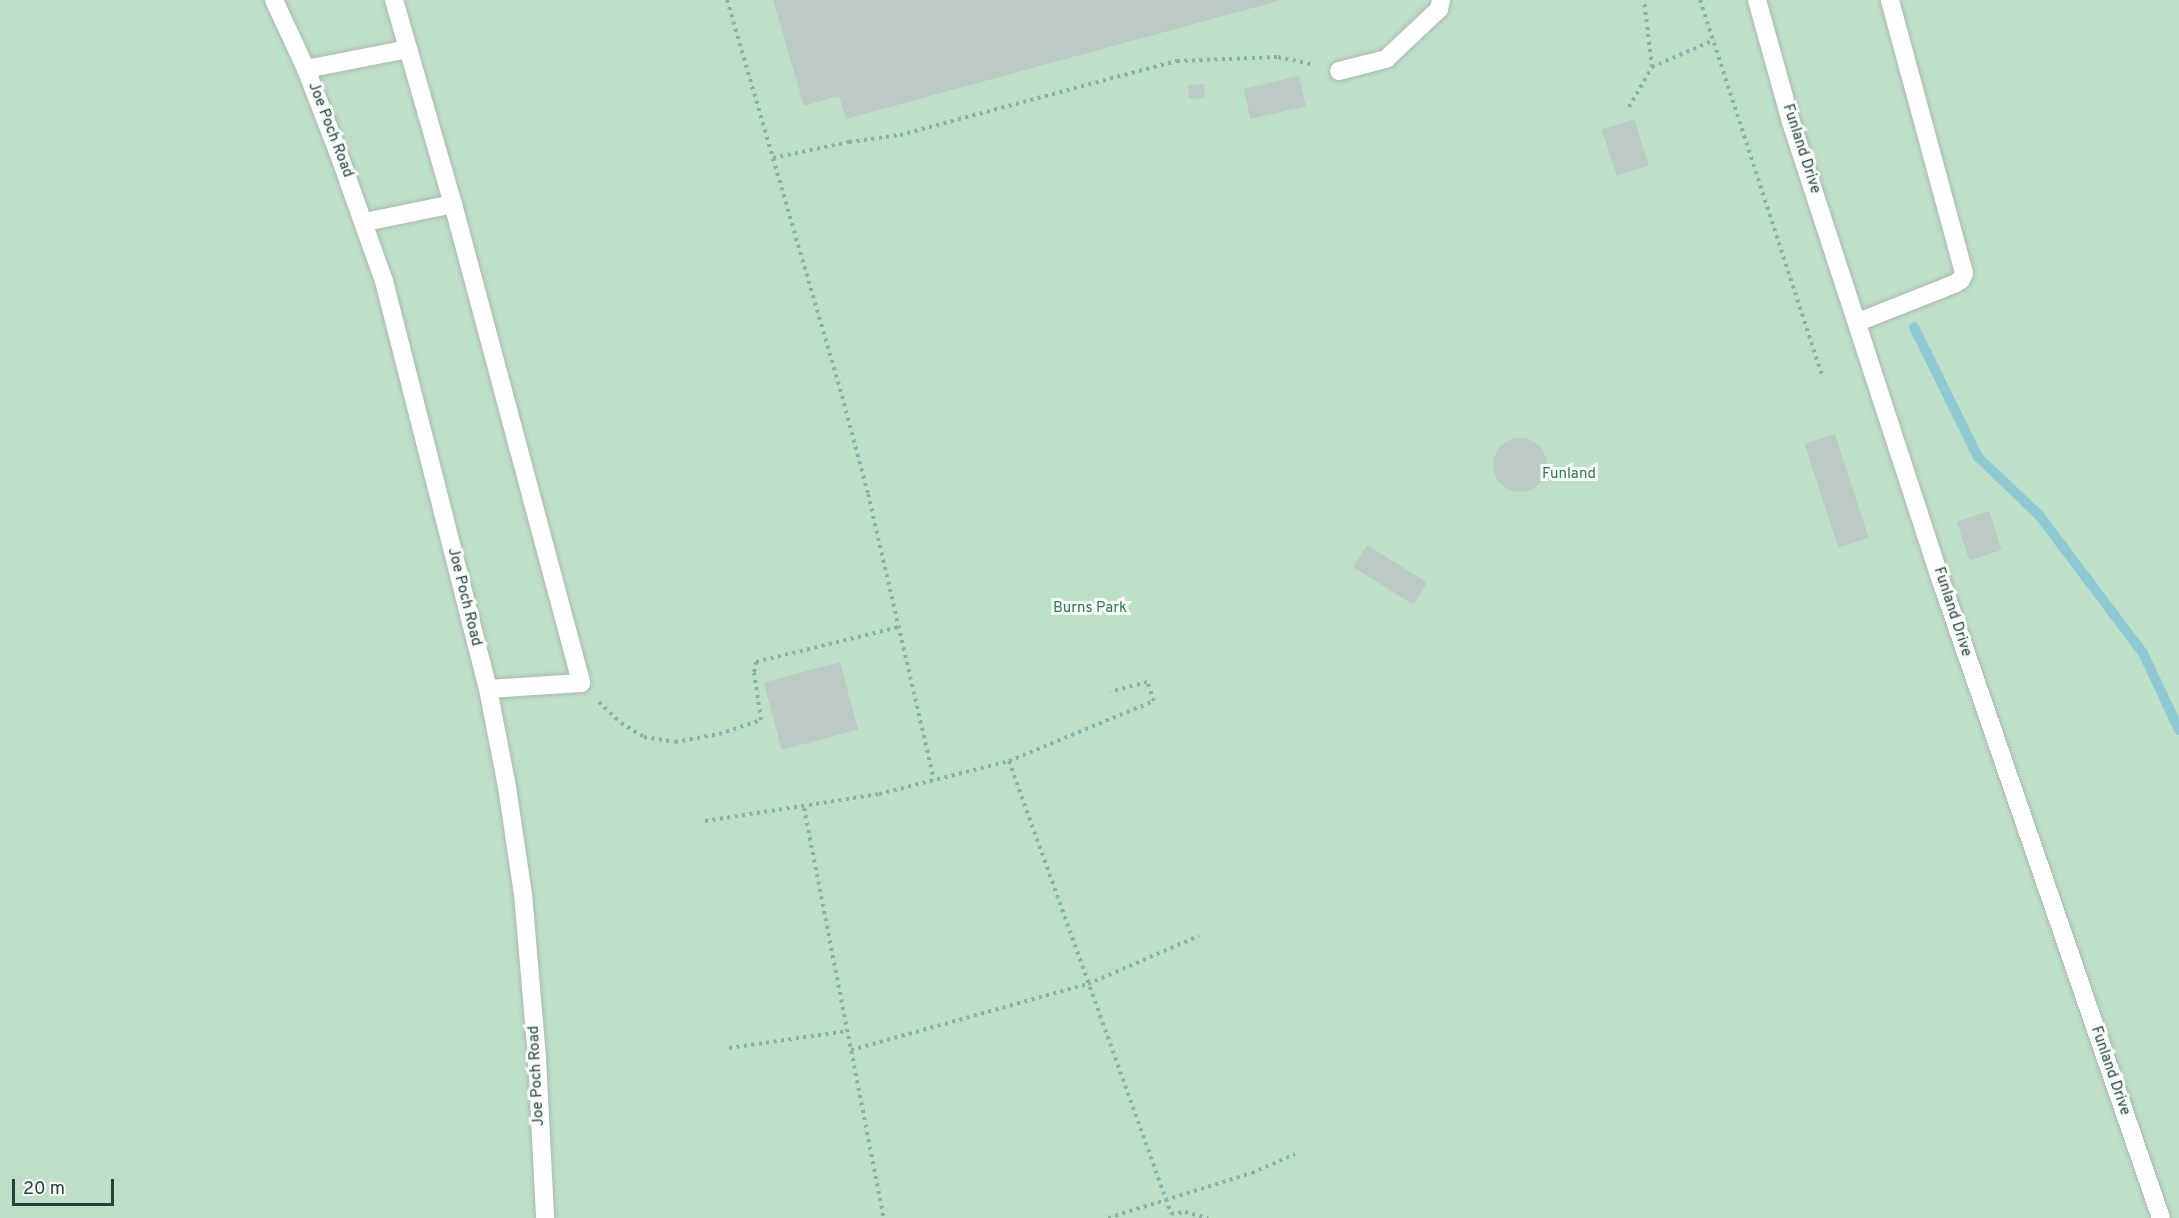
<!DOCTYPE html>
<html>
<head>
<meta charset="utf-8">
<style>
	body { margin:0 }
	#map { position:relative; width:2179px; height:1218px; overflow:hidden; background:#e6efeb; font-family:Overpass,sans-serif }
	div>[style] { position:absolute }
	[style*='--x'] { left:calc(var(--x)*1px); top:calc(var(--y)*1px); width:calc(var(--w)*1px); rotate:calc(var(--a)*1deg) }
	.green>* { inset:0; background:#bfe0c8; transform-origin:0 0 }
	.stream>* { height:10px; margin:-5px; padding:0 5px; transform-origin:5px; border-radius:5px; background:#8ec9d4 }
	.building>* { inset:0; background:#bbcac4; transform-origin:0 0 }
	.round { border-radius:50% }
	.path>* { height:4px; margin-top:-2px; transform-origin:0; background:repeating-linear-gradient(90deg,#86b3a5 0 3px,transparent 0 7.5px) }
	.roads { filter:drop-shadow(0 0 2px #a8b8b2) drop-shadow(0 0 2px #a8b8b2) }
	.minor>* { height:18px; margin:-9px; padding:0 9px; transform-origin:9px; border-radius:9px; background:#fff }
	span { translate:-50% -50%; white-space:nowrap; text-align:center; line-height:1.15; -webkit-text-stroke:6px #f7fbf9; paint-order:stroke }
	.street-label { font-size:15px; color:#24423a }
	.park-label { font-size:15px; color:#2d7a4b }
	.scale { position:absolute; left:12px; top:1179px; width:102px; height:27px; box-sizing:border-box; border:3px solid #24423a; border-top:0; padding-left:8px; font-size:18px; line-height:21px; white-space:nowrap; color:#24423a; -webkit-text-stroke:4px #f7fbf9; paint-order:stroke }
</style>
</head>
<body>
<div id="map">
	<div class="green">
		<i style="left:0;top:0;width:2179px;height:1218px"></i>
	</div>
	<div class="stream">
		<i style="--x:1914;--y:327;--w:145;--a:63.8"></i>
		<i style="--x:1978;--y:457;--w:84;--a:43.6"></i>
		<i style="--x:2039;--y:515;--w:173;--a:53"></i>
		<i style="--x:2143;--y:653;--w:85;--a:64.9"></i>
	</div>
	<div class="building">
		<i style="clip-path:polygon(773px 0,1278px 0,1278px 1px,846px 119px,839px 96px,804px 106px)"></i>
		<i style="left:1299px;top:76px;width:31px;height:57px;rotate:77deg"></i>
		<i style="left:1204px;top:84px;width:14px;height:16px;rotate:86deg"></i>
		<i style="left:1634px;top:119px;width:49px;height:34px;rotate:72deg"></i>
		<i style="left:1835px;top:434px;width:109px;height:32px;rotate:72deg"></i>
		<i class="round" style="left:1493px;top:438px;width:54px;height:54px"></i>
		<i style="left:1989px;top:511px;width:41px;height:34px;rotate:72deg"></i>
		<i style="left:1367px;top:545px;width:71px;height:26px;rotate:32deg"></i>
		<i style="left:840px;top:662px;width:70px;height:79px;rotate:75deg"></i>
	</div>
	<div class="path">
		<i style="--x:727;--y:0;--w:412;--a:73.8"></i>
		<i style="--x:842;--y:396;--w:101;--a:75.1"></i>
		<i style="--x:868;--y:494;--w:293;--a:77"></i>
		<i style="--x:1700;--y:0;--w:394;--a:72"></i>
		<i style="--x:1652;--y:67;--w:68;--a:-23.5"></i>
		<i style="--x:1629;--y:107;--w:46;--a:-60.1"></i>
		<i style="--x:1652;--y:67;--w:67;--a:-96.8"></i>
		<i style="--x:773;--y:158;--w:78;--a:-11.9"></i>
		<i style="--x:849;--y:142;--w:51;--a:-7.8"></i>
		<i style="--x:900;--y:135;--w:287;--a:-15"></i>
		<i style="--x:1177;--y:61;--w:101;--a:-2.3"></i>
		<i style="--x:1278;--y:57;--w:38;--a:12"></i>
		<i style="--x:599;--y:702;--w:30;--a:44"></i>
		<i style="--x:621;--y:723;--w:27;--a:31"></i>
		<i style="--x:644;--y:737;--w:31;--a:9"></i>
		<i style="--x:675;--y:742;--w:45;--a:-10.3"></i>
		<i style="--x:719;--y:734;--w:44;--a:-18.4"></i>
		<i style="--x:761;--y:720;--w:49;--a:-98.3"></i>
		<i style="--x:754;--y:672;--w:10;--a:-79"></i>
		<i style="--x:756;--y:662;--w:147;--a:-13.8"></i>
		<i style="--x:1009;--y:761;--w:481;--a:70.3"></i>
		<i style="--x:1171;--y:1214;--w:14;--a:-8"></i>
		<i style="--x:1185;--y:1212;--w:24;--a:15"></i>
		<i style="--x:804;--y:808;--w:418;--a:79"></i>
		<i style="--x:705;--y:821;--w:176;--a:-8.8"></i>
		<i style="--x:879;--y:794;--w:134;--a:-14.2"></i>
		<i style="--x:1009;--y:761;--w:157;--a:-22.5"></i>
		<i style="--x:1154;--y:701;--w:20;--a:-110"></i>
		<i style="--x:1147;--y:682;--w:38;--a:165"></i>
		<i style="--x:729;--y:1048;--w:120;--a:-8.1"></i>
		<i style="--x:851;--y:1050;--w:246;--a:-15.6"></i>
		<i style="--x:1088;--y:984;--w:121;--a:-23.4"></i>
		<i style="--x:1108;--y:1218;--w:151;--a:-17.4"></i>
		<i style="--x:1252;--y:1173;--w:47;--a:-23.8"></i>
	</div>
	<div class="roads">
		<div class="minor">
			<i style="--x:274;--y:0;--w:76;--a:65.1"></i>
			<i style="--x:306;--y:69;--w:89;--a:68.9"></i>
			<i style="--x:338;--y:152;--w:137;--a:70.4"></i>
			<i style="--x:384;--y:281;--w:421;--a:75.7"></i>
			<i style="--x:488;--y:689;--w:100;--a:79"></i>
			<i style="--x:507;--y:787;--w:108;--a:81.5"></i>
			<i style="--x:523;--y:894;--w:165;--a:85.1"></i>
			<i style="--x:537;--y:1058;--w:160;--a:87.1"></i>
			<i style="--x:394;--y:0;--w:212;--a:73.9"></i>
			<i style="--x:453;--y:204;--w:496;--a:75"></i>
			<i style="--x:581;--y:683;--w:93;--a:176.3"></i>
			<i style="--x:1757;--y:0;--w:127;--a:74.4"></i>
			<i style="--x:1791;--y:122;--w:491;--a:71.9"></i>
			<i style="--x:1944;--y:589;--w:665;--a:70.97"></i>
			<i style="--x:306;--y:69;--w:104;--a:-11.1"></i>
			<i style="--x:1339;--y:71;--w:49;--a:-14.3"></i>
			<i style="--x:1386;--y:59;--w:73;--a:-43.3"></i>
			<i style="--x:1439;--y:9;--w:9;--a:-77"></i>
			<i style="--x:365;--y:222;--w:90;--a:-11.6"></i>
			<i style="--x:1858;--y:322;--w:103;--a:-21.6"></i>
			<i style="--x:1954;--y:284;--w:8;--a:-30"></i>
			<i style="--x:1961;--y:280;--w:8;--a:-67"></i>
			<i style="--x:1964;--y:273;--w:283;--a:-105.2"></i>
		</div>
	</div>
	<div class="street-label">
		<span style="left:330px;top:130px;rotate:69deg">Joe Poch Road</span>
		<span style="left:1801px;top:149px;rotate:72deg">Funland Drive</span>
		<span style="left:464px;top:597px;rotate:76deg">Joe Poch Road</span>
		<span style="left:1952px;top:612px;rotate:72deg">Funland Drive</span>
		<span style="left:2110px;top:1071px;rotate:71deg">Funland Drive</span>
		<span style="left:537px;top:1076px;rotate:-93deg">Joe Poch Road</span>
	</div>
	<div class="park-label">
		<span style="left:1569px;top:475px">Funland</span>
		<span style="left:1090px;top:609px">Burns Park</span>
	</div>
	<div class="scale">20 m</div>
</div>
</body>
</html>
